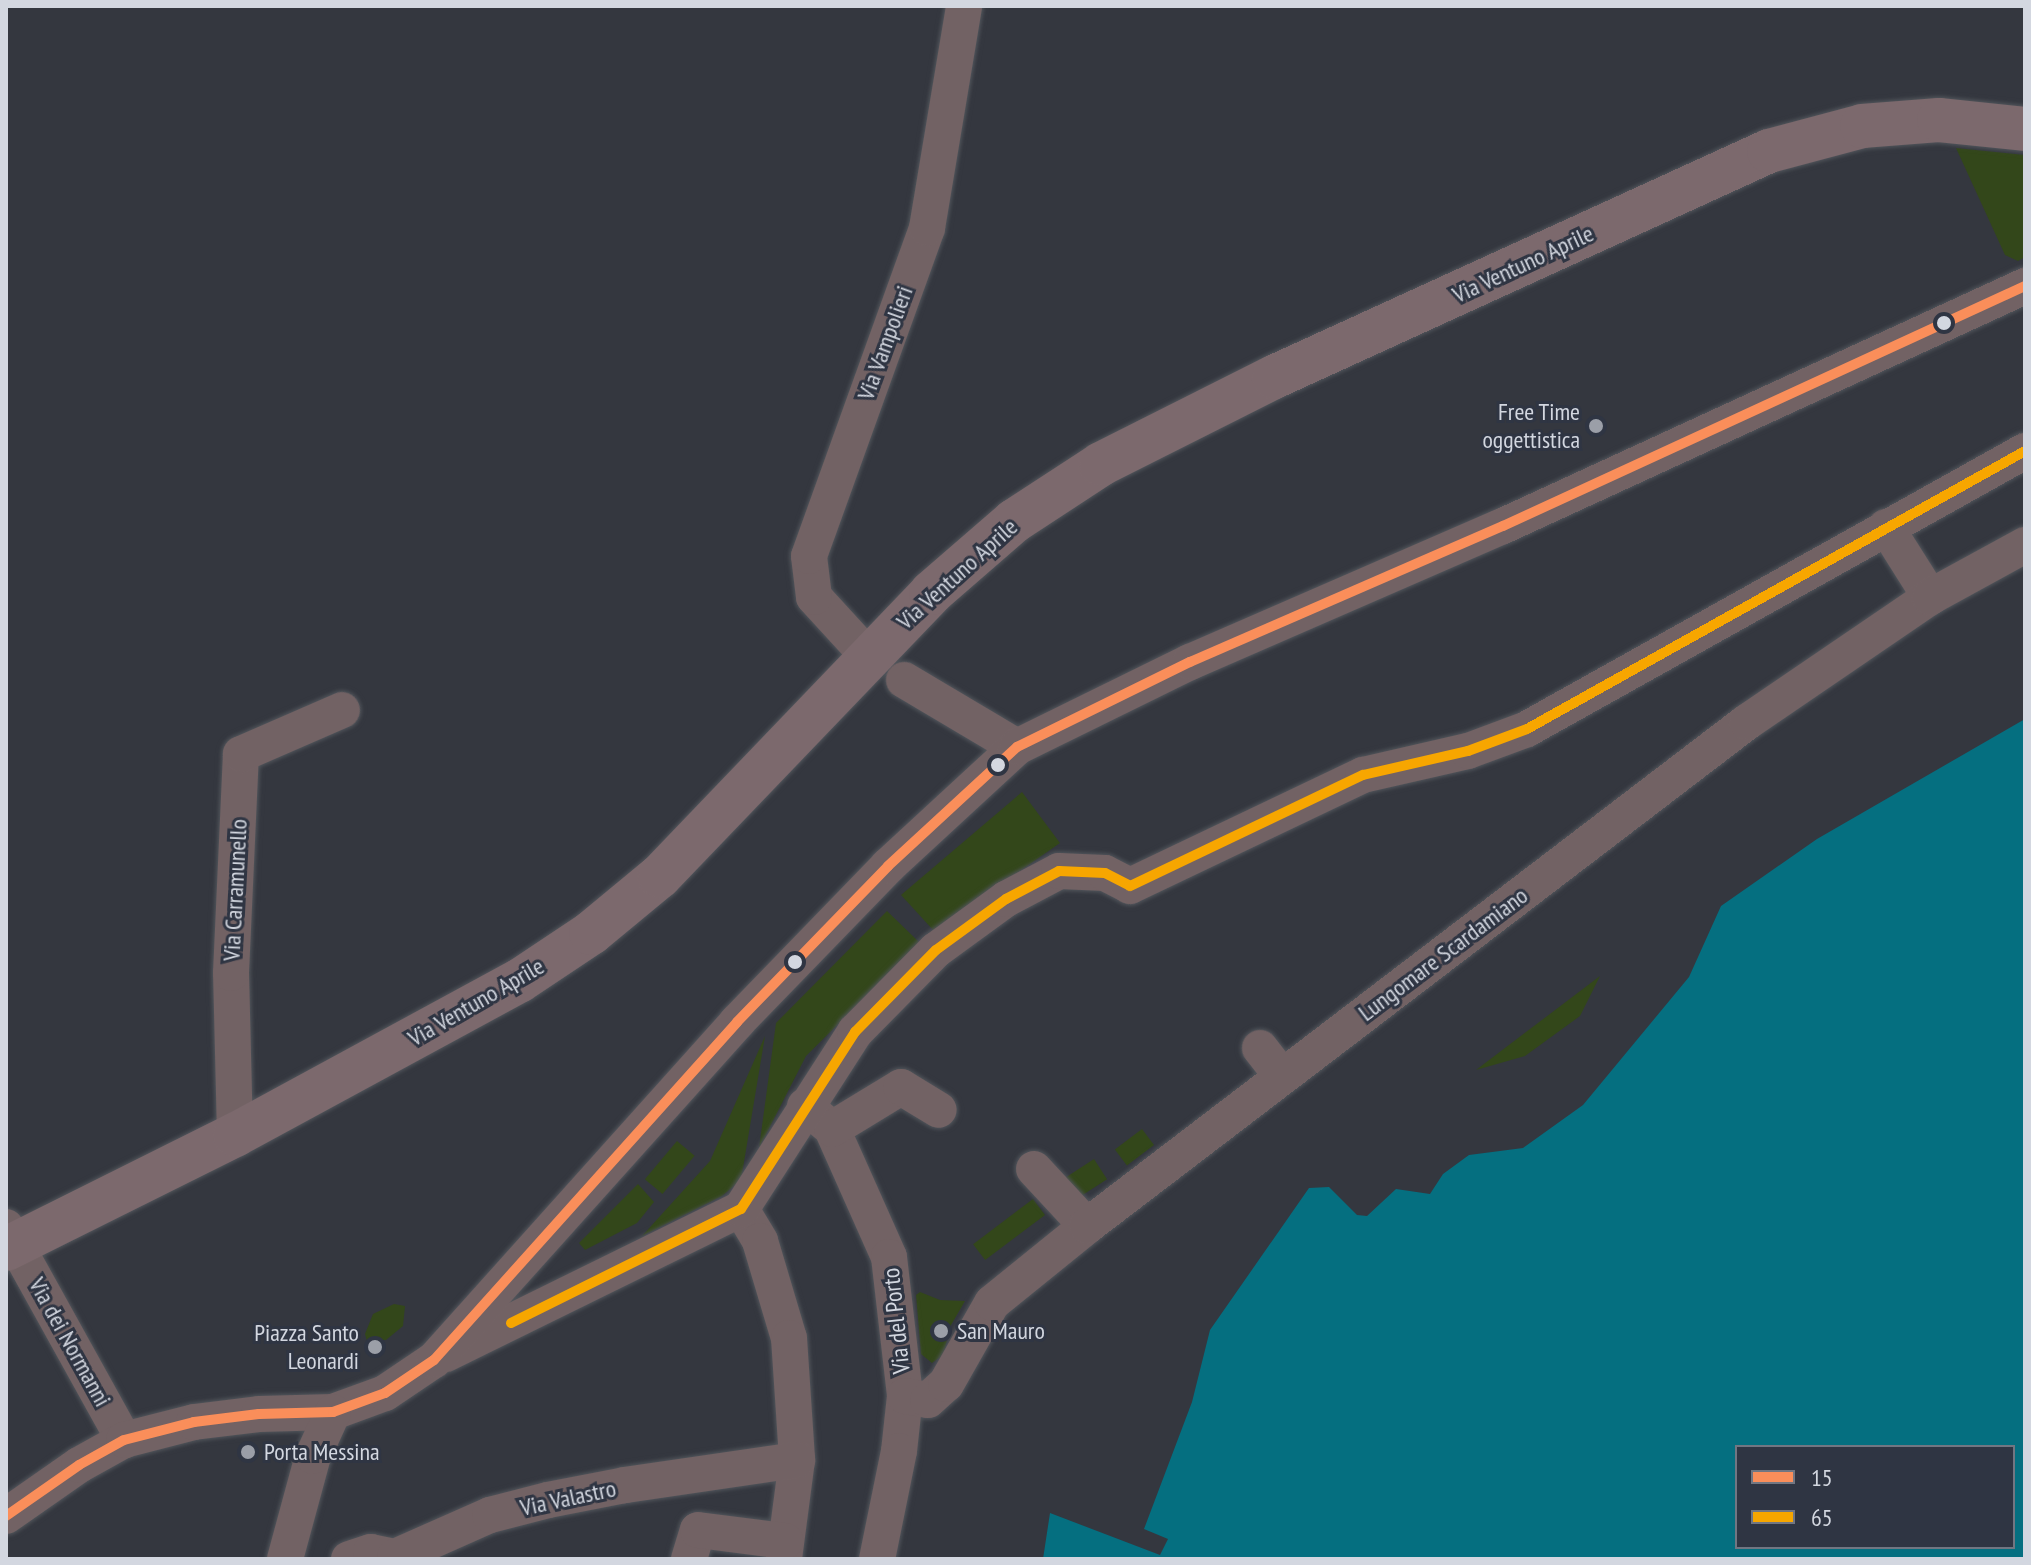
<!DOCTYPE html>
<html>
<head>
<meta charset="utf-8">
<style>
	body { margin:0 }
	#map { position:relative; width:2031px; height:1565px; overflow:hidden; background:#34373f; font-family:"PT Sans Narrow",sans-serif }
	div>[style] { position:absolute }
	[style*='--x'] { left:calc(var(--x)*1px); top:calc(var(--y)*1px); width:calc(var(--w)*1px); rotate:calc(var(--a)*1deg) }
	.green>* { inset:0; background:#33471a; transform-origin:0 0 }
	.water>* { inset:0; background:#056f80 }
	.roads { filter:drop-shadow(0 0 2px #51555b) drop-shadow(0 0 2px #51555b) }
	.street>* { height:36px; margin:-18px; padding:0 18px; transform-origin:18px; border-radius:18px; background:#726264 }
	.primary>* { height:44px; margin:-22px; padding:0 22px; transform-origin:22px; border-radius:22px; background:#7c696d }
	.bus-1>* { height:10px; margin:-5px; padding:0 5px; transform-origin:5px; border-radius:5px; background:#fa8e5a }
	.bus-2>* { height:10px; margin:-5px; padding:0 5px; transform-origin:5px; border-radius:5px; background:#f7a600 }
	.dots>* { width:22px; height:22px; translate:-50% -50%; box-sizing:border-box; border:4px solid #2f3543; border-radius:50% }
	span { translate:-50% -50%; white-space:nowrap; text-align:center; line-height:1.15; -webkit-text-stroke:6px #2f3543; paint-order:stroke }
	.street-label { font-size:24px; color:#d3d7e0 }
	.poi-label { font-size:24px; color:#d3d7e0 }
	.right { translate:-100% -50%; text-align:right }
	.left { translate:0 -50%; text-align:left }
	.frame { position:absolute; inset:0; border:8px solid #d3d7e0; pointer-events:none }
	.legend { position:absolute; left:1735px; top:1445px; width:280px; height:104px; box-sizing:border-box; background:#2f3543; border:2px solid #717682; margin:0; padding:10px 14px; list-style:none; font-size:24px; color:#d3d7e0 }
	.legend li { display:flex; align-items:center; gap:16px; height:40px }
	.legend b { width:40px; border:2px solid #717682 }
</style>
</head>
<body>
<div id="map">
	<div class="green">
		<i style="clip-path:polygon(1956px 148px,2025px 155px,2025px 257px,2018px 261px,2005px 255px)"></i>
		<i style="clip-path:polygon(1022px 792px,1060px 843px,934px 931px,901px 895px)"></i>
		<i style="clip-path:polygon(887px 911px,920px 943px,806px 1056px,759px 1148px,776px 1023px)"></i>
		<i style="clip-path:polygon(1600px 976px,1580px 1016px,1525px 1056px,1476px 1070px)"></i>
		<i style="clip-path:polygon(765px 1036px,741px 1180px,722px 1196px,642px 1236px,710px 1161px)"></i>
		<i style="left:1142px;top:1129px;width:20px;height:34px;rotate:53deg"></i>
		<i style="left:677px;top:1141px;width:23px;height:50px;rotate:40deg"></i>
		<i style="left:1094px;top:1159px;width:24px;height:37px;rotate:57deg"></i>
		<i style="clip-path:polygon(638px 1184px,654px 1202px,637px 1223px,585px 1250px,579px 1243px)"></i>
		<i style="left:1033px;top:1199px;width:20px;height:75px;rotate:53deg"></i>
		<i style="clip-path:polygon(920px 1292px,940px 1300px,965px 1301px,951px 1325px,943px 1355px,932px 1363px,921px 1354px,916px 1295px)"></i>
		<i style="clip-path:polygon(394px 1304px,405px 1306px,403px 1326px,386px 1340px,367px 1341px,365px 1334px,373px 1314px)"></i>
	</div>
	<div class="water">
		<i style="clip-path:polygon(evenodd,2025px 719px,2025px 1559px,1043px 1559px,1050px 1513px,1160px 1555px,1168px 1539px,1144px 1529px,1192px 1402px,1210px 1330px,1309px 1188px,1329px 1187px,1357px 1215px,1367px 1216px,1396px 1189px,1430px 1194px,1443px 1174px,1469px 1155px,1523px 1148px,1583px 1105px,1689px 977px,1721px 906px,1817px 839px,2025px 719px,1737px 1447px,2013px 1447px,2013px 1547px,1737px 1547px,1737px 1447px)"></i>
	</div>
	<div class="roads">
		<div class="street">
			<i style="--x:1886;--y:527;--w:83;--a:57.8"></i>
			<i style="--x:868;--y:656;--w:80;--a:-132.5"></i>
			<i style="--x:814;--y:597;--w:41;--a:-97"></i>
			<i style="--x:809;--y:556;--w:349;--a:-70.2"></i>
			<i style="--x:927;--y:228;--w:225;--a:-80.5"></i>
			<i style="--x:904;--y:680;--w:131;--a:30.7"></i>
			<i style="--x:1260;--y:1048;--w:36;--a:52"></i>
			<i style="--x:805;--y:1106;--w:35;--a:40"></i>
			<i style="--x:832;--y:1129;--w:140;--a:66"></i>
			<i style="--x:889;--y:1257;--w:140;--a:83.4"></i>
			<i style="--x:905;--y:1396;--w:55;--a:96.2"></i>
			<i style="--x:899;--y:1451;--w:110;--a:101.5"></i>
			<i style="--x:832;--y:1129;--w:81;--a:-31.3"></i>
			<i style="--x:901;--y:1087;--w:44;--a:31.2"></i>
			<i style="--x:235;--y:1135;--w:162;--a:-91.4"></i>
			<i style="--x:231;--y:973;--w:219;--a:-87.4"></i>
			<i style="--x:241;--y:754;--w:110;--a:-23.5"></i>
			<i style="--x:1034;--y:1169;--w:78;--a:47.1"></i>
			<i style="--x:741;--y:1209;--w:37;--a:59"></i>
			<i style="--x:760;--y:1241;--w:101;--a:73.4"></i>
			<i style="--x:789;--y:1338;--w:122;--a:86.2"></i>
			<i style="--x:797;--y:1460;--w:100;--a:97.5"></i>
			<i style="--x:6;--y:1227;--w:244;--a:61"></i>
			<i style="--x:446;--y:1354;--w:329;--a:-26.2"></i>
			<i style="--x:741;--y:1209;--w:211;--a:-57.2"></i>
			<i style="--x:855;--y:1032;--w:115;--a:-45.4"></i>
			<i style="--x:936;--y:950;--w:87;--a:-36.1"></i>
			<i style="--x:1006;--y:899;--w:60;--a:-27.8"></i>
			<i style="--x:1059;--y:871;--w:46;--a:2.5"></i>
			<i style="--x:1105;--y:873;--w:28;--a:27"></i>
			<i style="--x:1130;--y:886;--w:258;--a:-25.5"></i>
			<i style="--x:1363;--y:775;--w:108;--a:-12.9"></i>
			<i style="--x:1468;--y:751;--w:63;--a:-20.4"></i>
			<i style="--x:1527;--y:729;--w:570;--a:-29.17"></i>
			<i style="--x:905;--y:1396;--w:23;--a:10"></i>
			<i style="--x:928;--y:1400;--w:24;--a:-42"></i>
			<i style="--x:946;--y:1384;--w:93;--a:-60.4"></i>
			<i style="--x:992;--y:1303;--w:122;--a:-39"></i>
			<i style="--x:1087;--y:1226;--w:830;--a:-37.37"></i>
			<i style="--x:1747;--y:722;--w:222;--a:-34.3"></i>
			<i style="--x:1930;--y:597;--w:108;--a:-28.7"></i>
			<i style="--x:6;--y:1516;--w:89;--a:-34.9"></i>
			<i style="--x:79;--y:1465;--w:51;--a:-29.1"></i>
			<i style="--x:124;--y:1440;--w:72;--a:-14.4"></i>
			<i style="--x:194;--y:1422;--w:65;--a:-7"></i>
			<i style="--x:259;--y:1414;--w:74;--a:-1.5"></i>
			<i style="--x:333;--y:1412;--w:55;--a:-20.1"></i>
			<i style="--x:385;--y:1393;--w:59;--a:-34"></i>
			<i style="--x:434;--y:1360;--w:454;--a:-48.1"></i>
			<i style="--x:737;--y:1022;--w:217;--a:-45.9"></i>
			<i style="--x:888;--y:866;--w:176;--a:-42.7"></i>
			<i style="--x:1017;--y:747;--w:193;--a:-26.2"></i>
			<i style="--x:1190;--y:662;--w:341;--a:-23.5"></i>
			<i style="--x:1503;--y:526;--w:575;--a:-24.69"></i>
			<i style="--x:285;--y:1559;--w:107;--a:-74.8"></i>
			<i style="--x:313;--y:1456;--w:48;--a:-65.6"></i>
			<i style="--x:349;--y:1559;--w:23;--a:-18"></i>
			<i style="--x:371;--y:1552;--w:25;--a:12"></i>
			<i style="--x:395;--y:1557;--w:104;--a:-23.9"></i>
			<i style="--x:490;--y:1515;--w:60;--a:-14.5"></i>
			<i style="--x:548;--y:1500;--w:78;--a:-11"></i>
			<i style="--x:625;--y:1485;--w:174;--a:-8.3"></i>
			<i style="--x:689;--y:1559;--w:30;--a:-73"></i>
			<i style="--x:698;--y:1530;--w:88;--a:7.2"></i>
		</div>
		<div class="primary">
			<i style="--x:6;--y:1249;--w:256;--a:-26.5"></i>
			<i style="--x:235;--y:1135;--w:323;--a:-28.5"></i>
			<i style="--x:519;--y:981;--w:87;--a:-33.7"></i>
			<i style="--x:591;--y:933;--w:89;--a:-39.6"></i>
			<i style="--x:660;--y:876;--w:392;--a:-46.2"></i>
			<i style="--x:931;--y:593;--w:110;--a:-40.9"></i>
			<i style="--x:1014;--y:521;--w:104;--a:-33.2"></i>
			<i style="--x:1101;--y:464;--w:194;--a:-26.7"></i>
			<i style="--x:1274;--y:377;--w:544;--a:-24.54"></i>
			<i style="--x:1769;--y:151;--w:96;--a:-15"></i>
			<i style="--x:1862;--y:126;--w:77;--a:-4.5"></i>
			<i style="--x:1939;--y:120;--w:86;--a:6"></i>
		</div>
	</div>
	<div class="bus-1">
		<i style="--x:6;--y:1516;--w:89;--a:-34.9"></i>
		<i style="--x:79;--y:1465;--w:51;--a:-29.1"></i>
		<i style="--x:124;--y:1440;--w:72;--a:-14.4"></i>
		<i style="--x:194;--y:1422;--w:65;--a:-7"></i>
		<i style="--x:259;--y:1414;--w:74;--a:-1.5"></i>
		<i style="--x:333;--y:1412;--w:55;--a:-20.1"></i>
		<i style="--x:385;--y:1393;--w:59;--a:-34"></i>
		<i style="--x:434;--y:1360;--w:454;--a:-48.1"></i>
		<i style="--x:737;--y:1022;--w:217;--a:-45.9"></i>
		<i style="--x:888;--y:866;--w:176;--a:-42.7"></i>
		<i style="--x:1017;--y:747;--w:193;--a:-26.2"></i>
		<i style="--x:1190;--y:662;--w:341;--a:-23.5"></i>
		<i style="--x:1503;--y:526;--w:575;--a:-24.69"></i>
	</div>
	<div class="bus-2">
		<i style="--x:511;--y:1323;--w:257;--a:-26.4"></i>
		<i style="--x:741;--y:1209;--w:211;--a:-57.2"></i>
		<i style="--x:855;--y:1032;--w:115;--a:-45.4"></i>
		<i style="--x:936;--y:950;--w:87;--a:-36.1"></i>
		<i style="--x:1006;--y:899;--w:60;--a:-27.8"></i>
		<i style="--x:1059;--y:871;--w:46;--a:2.5"></i>
		<i style="--x:1105;--y:873;--w:28;--a:27"></i>
		<i style="--x:1130;--y:886;--w:258;--a:-25.5"></i>
		<i style="--x:1363;--y:775;--w:108;--a:-12.9"></i>
		<i style="--x:1468;--y:751;--w:63;--a:-20.4"></i>
		<i style="--x:1527;--y:729;--w:570;--a:-29.17"></i>
	</div>
	<div class="dots">
		<i style="left:1944px;top:323px;background:#d3d7e0"></i>
		<i style="left:1596px;top:426px;background:#9b9fa8"></i>
		<i style="left:998px;top:765px;background:#d3d7e0"></i>
		<i style="left:795px;top:962px;background:#d3d7e0"></i>
		<i style="left:941px;top:1331px;background:#9b9fa8"></i>
		<i style="left:375px;top:1347px;background:#9b9fa8"></i>
		<i style="left:248px;top:1452px;background:#9b9fa8"></i>
	</div>
	<div class="street-label">
		<span style="left:1523px;top:264px;rotate:-25deg">Via Ventuno Aprile</span>
		<span style="left:885px;top:343px;rotate:-70deg">Via Vampolieri</span>
		<span style="left:957px;top:574px;rotate:-42deg">Via Ventuno Aprile</span>
		<span style="left:235px;top:890px;rotate:-87deg">Via Carramunello</span>
		<span style="left:1443px;top:954px;rotate:-37deg">Lungomare Scardamiano</span>
		<span style="left:476px;top:1002px;rotate:-30deg">Via Ventuno Aprile</span>
		<span style="left:896px;top:1321px;rotate:-96deg">Via del Porto</span>
		<span style="left:70px;top:1342px;rotate:61deg">Via dei Normanni</span>
		<span style="left:568px;top:1498px;rotate:-12deg">Via Valastro</span>
	</div>
	<div class="poi-label">
		<span class="right" style="left:1580px;top:426px">Free Time<br>oggettistica</span>
		<span class="left" style="left:957px;top:1331px">San Mauro</span>
		<span class="right" style="left:359px;top:1347px">Piazza Santo<br>Leonardi</span>
		<span class="left" style="left:264px;top:1452px">Porta Messina</span>
	</div>
	<div class="frame"></div>
	<ul class="legend">
	<li><b style="height:10px;background:#fa8e5a"></b>15</li>
	<li><b style="height:10px;background:#f7a600"></b>65</li>
	</ul>
</div>
</body>
</html>
